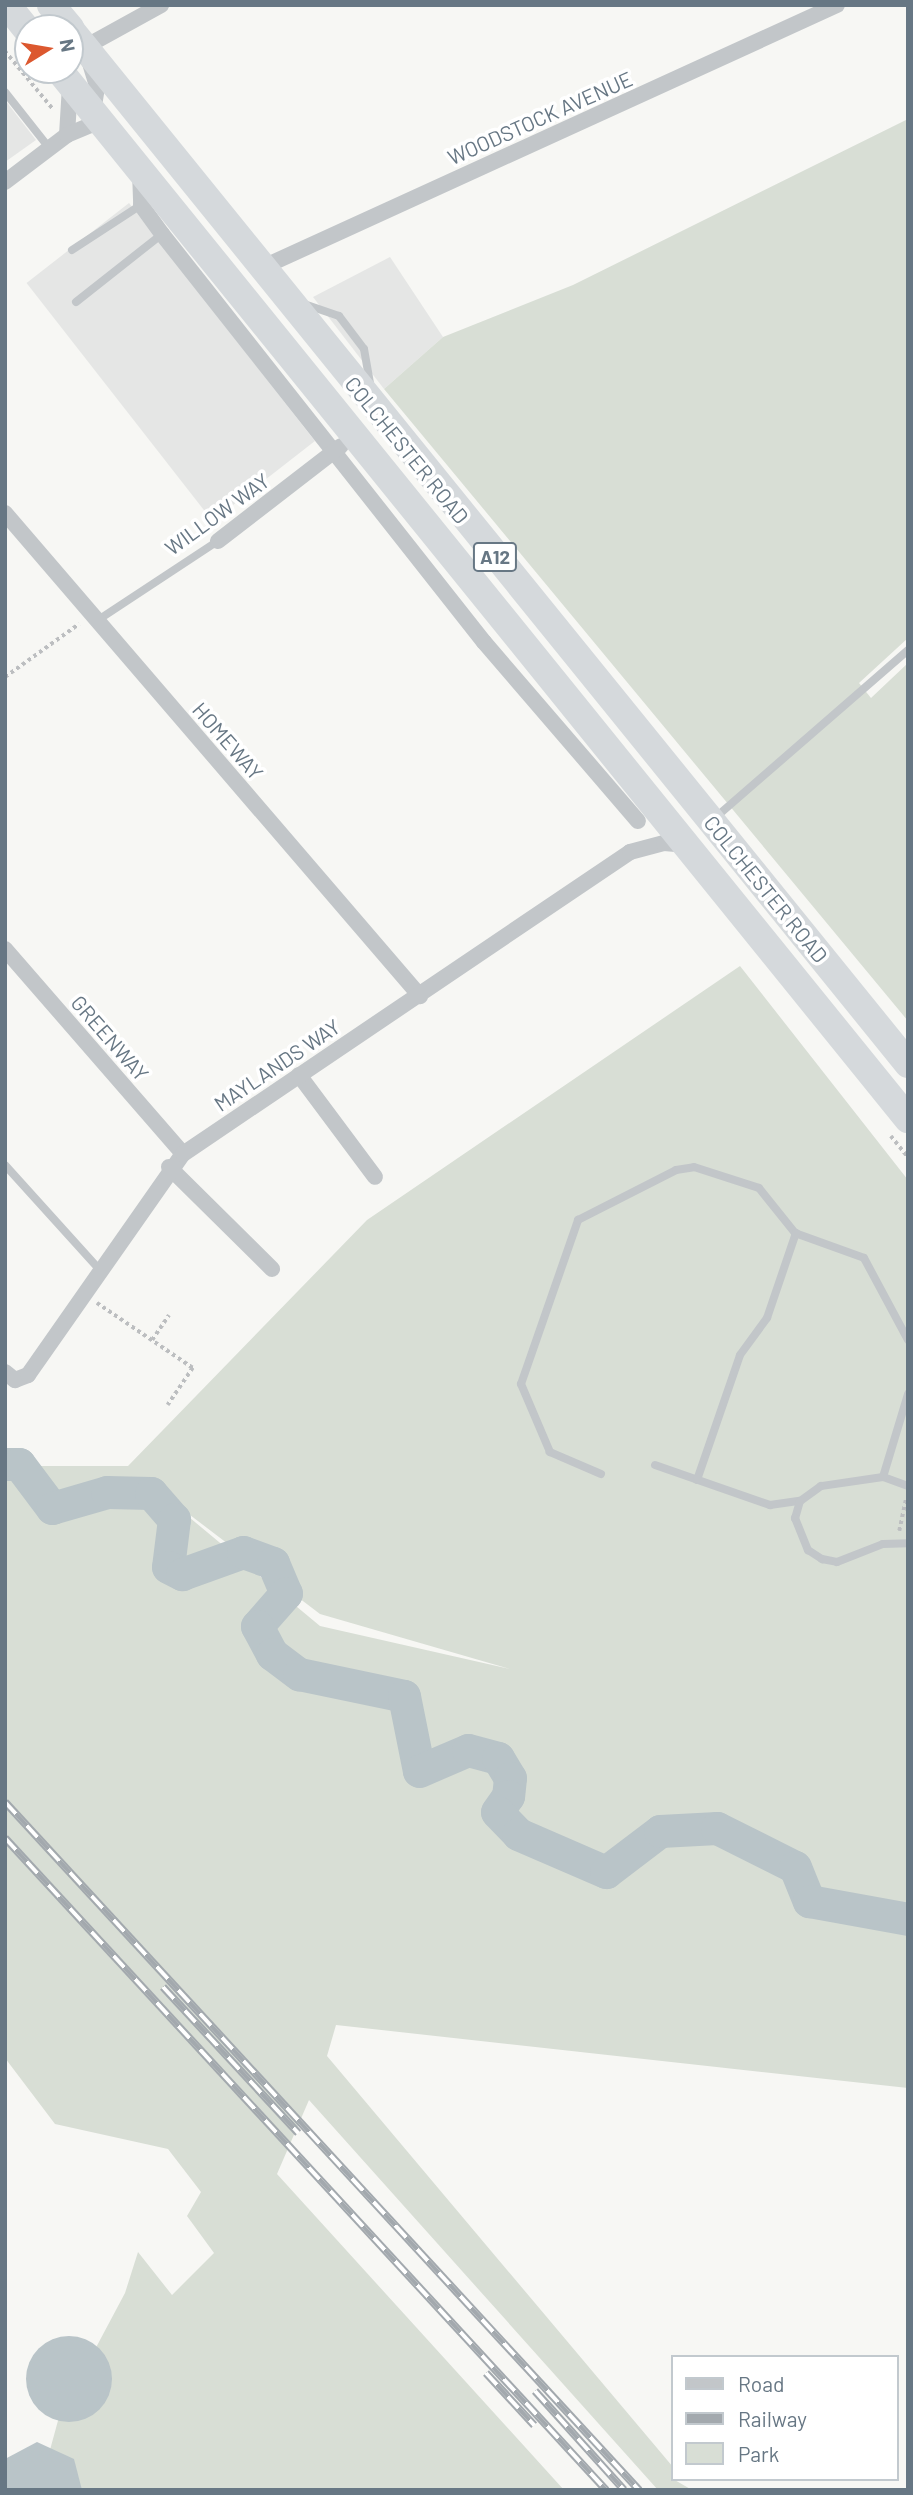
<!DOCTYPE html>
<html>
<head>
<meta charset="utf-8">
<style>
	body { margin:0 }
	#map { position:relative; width:913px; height:2495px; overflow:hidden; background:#f7f7f4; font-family:Barlow,sans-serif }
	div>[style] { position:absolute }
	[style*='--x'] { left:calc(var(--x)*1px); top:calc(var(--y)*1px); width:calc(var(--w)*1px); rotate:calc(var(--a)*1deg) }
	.built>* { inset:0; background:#e5e6e5; transform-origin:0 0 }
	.green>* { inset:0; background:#d8ded5 }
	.water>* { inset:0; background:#b9c4c8 }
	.round { border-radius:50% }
	.river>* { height:33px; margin:-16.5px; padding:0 16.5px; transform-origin:16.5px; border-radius:16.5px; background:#b9c4c8 }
	.path>* { height:3.5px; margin-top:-1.75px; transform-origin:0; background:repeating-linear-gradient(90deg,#bcbec0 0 3.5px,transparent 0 7px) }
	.lane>* { height:8px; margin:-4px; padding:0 4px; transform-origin:4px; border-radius:4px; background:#c2c6c9 }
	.street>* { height:16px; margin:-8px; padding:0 8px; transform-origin:8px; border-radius:8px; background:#c2c6c9 }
	.highway>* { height:28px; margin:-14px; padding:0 14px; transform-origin:14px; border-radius:14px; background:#d5d9dc }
	.rail>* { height:8px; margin-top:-4px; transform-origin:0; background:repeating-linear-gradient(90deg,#fff 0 16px,#a3a9ae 0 32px); box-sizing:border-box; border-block:2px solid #a3a9ae }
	span { translate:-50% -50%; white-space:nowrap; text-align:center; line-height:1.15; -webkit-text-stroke:7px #fff; paint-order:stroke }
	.shield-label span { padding:2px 5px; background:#fff; border:2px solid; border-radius:5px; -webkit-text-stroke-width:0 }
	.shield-label { font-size:19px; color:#677784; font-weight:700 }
	.street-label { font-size:21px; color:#677784 }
	.frame { position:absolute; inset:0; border:7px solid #677784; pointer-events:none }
	.legend { position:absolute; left:671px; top:2355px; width:228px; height:126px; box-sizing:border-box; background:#fff; border:2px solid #c2c9ce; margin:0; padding:9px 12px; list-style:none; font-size:21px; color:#677784 }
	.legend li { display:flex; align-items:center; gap:14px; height:35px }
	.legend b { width:35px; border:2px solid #c2c9ce }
	.north { position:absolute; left:14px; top:14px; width:70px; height:70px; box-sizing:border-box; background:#fff; border:2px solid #c2c9ce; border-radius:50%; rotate:79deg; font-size:19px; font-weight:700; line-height:28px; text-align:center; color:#677784 }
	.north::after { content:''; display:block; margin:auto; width:24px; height:32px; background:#dc582f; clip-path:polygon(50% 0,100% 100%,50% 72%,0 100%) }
</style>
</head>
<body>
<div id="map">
	<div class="built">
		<i style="clip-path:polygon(5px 100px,36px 140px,5px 162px)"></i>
		<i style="left:129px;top:203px;width:302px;height:130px;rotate:52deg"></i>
		<i style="clip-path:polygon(390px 257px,443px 337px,384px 389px,313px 297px)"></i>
	</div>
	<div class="green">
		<i style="clip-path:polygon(908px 119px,908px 638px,859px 683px,871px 698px,908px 663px,908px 1021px,384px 389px,443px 337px,573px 285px)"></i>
		<i style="clip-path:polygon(evenodd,740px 966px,908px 1180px,908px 2088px,336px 2025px,327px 2056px,673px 2467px,673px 2479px,692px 2490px,658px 2490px,309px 2100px,277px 2174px,564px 2490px,39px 2490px,59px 2417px,125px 2293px,138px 2252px,172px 2295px,214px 2253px,187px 2216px,201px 2192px,168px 2149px,55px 2124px,5px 2058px,5px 1466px,128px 1466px,367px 1220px,740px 966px,148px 1483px,320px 1614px,510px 1669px,320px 1626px,148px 1483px)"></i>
	</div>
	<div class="water">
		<i class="round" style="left:26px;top:2336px;width:86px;height:86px"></i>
		<i style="clip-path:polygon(37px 2442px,74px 2459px,82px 2490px,5px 2490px,5px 2459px)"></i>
	</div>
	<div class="river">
		<i style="--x:5;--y:1464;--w:14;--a:0"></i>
		<i style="--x:19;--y:1464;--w:55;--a:53.1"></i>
		<i style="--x:52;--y:1508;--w:57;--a:-16.2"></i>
		<i style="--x:107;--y:1492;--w:44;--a:1.3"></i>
		<i style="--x:151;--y:1493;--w:35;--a:49"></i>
		<i style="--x:174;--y:1519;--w:48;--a:97.1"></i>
		<i style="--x:168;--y:1567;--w:16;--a:27"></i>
		<i style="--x:182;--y:1574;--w:65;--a:-19.8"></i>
		<i style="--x:243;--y:1552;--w:32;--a:20"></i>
		<i style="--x:273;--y:1563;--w:33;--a:67"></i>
		<i style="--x:286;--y:1593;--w:44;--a:131.3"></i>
		<i style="--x:257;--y:1626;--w:32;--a:62"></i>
		<i style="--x:272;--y:1654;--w:34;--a:37"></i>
		<i style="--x:299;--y:1674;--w:107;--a:11.8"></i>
		<i style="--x:404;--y:1696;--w:76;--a:78.7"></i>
		<i style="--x:419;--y:1771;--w:53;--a:-23.2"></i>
		<i style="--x:468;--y:1750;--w:31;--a:15"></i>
		<i style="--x:498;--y:1758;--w:23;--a:59"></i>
		<i style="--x:510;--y:1778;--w:18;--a:96"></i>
		<i style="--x:508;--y:1796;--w:19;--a:125"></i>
		<i style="--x:497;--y:1812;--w:30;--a:46"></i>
		<i style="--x:518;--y:1834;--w:96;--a:23.4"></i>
		<i style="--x:606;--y:1872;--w:68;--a:-37.2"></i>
		<i style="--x:660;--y:1831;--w:57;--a:-3"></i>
		<i style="--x:717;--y:1828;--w:87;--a:26.6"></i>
		<i style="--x:795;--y:1867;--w:37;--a:68"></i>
		<i style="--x:809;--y:1901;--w:101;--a:10.3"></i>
	</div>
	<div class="path">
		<i style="--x:5;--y:51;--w:75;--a:50.4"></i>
		<i style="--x:5;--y:677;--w:91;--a:-35.6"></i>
		<i style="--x:891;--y:1136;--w:27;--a:51"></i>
		<i style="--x:97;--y:1303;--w:116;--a:34.1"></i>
		<i style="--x:193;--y:1368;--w:45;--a:124"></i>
		<i style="--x:152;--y:1340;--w:30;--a:-56"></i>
		<i style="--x:899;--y:1531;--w:35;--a:-78"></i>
	</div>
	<div class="lane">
		<i style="--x:5;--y:92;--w:73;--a:51.7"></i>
		<i style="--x:72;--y:250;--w:82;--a:-33.1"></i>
		<i style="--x:76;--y:302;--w:110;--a:-38.3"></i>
		<i style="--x:304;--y:304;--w:37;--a:19"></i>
		<i style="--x:339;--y:316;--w:41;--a:52.9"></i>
		<i style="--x:364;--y:349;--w:40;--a:80"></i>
		<i style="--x:98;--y:620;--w:144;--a:-33.4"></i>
		<i style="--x:716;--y:817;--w:254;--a:-41"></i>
		<i style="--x:5;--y:1165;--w:140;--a:47.9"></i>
		<i style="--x:655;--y:1465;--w:122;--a:19.2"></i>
		<i style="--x:770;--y:1505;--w:30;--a:-8"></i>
		<i style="--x:601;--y:1474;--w:56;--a:-156.7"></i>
		<i style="--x:550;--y:1452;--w:74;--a:-113.1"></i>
		<i style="--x:521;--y:1384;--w:174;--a:-70.8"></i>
		<i style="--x:578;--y:1220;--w:110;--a:-27"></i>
		<i style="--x:676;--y:1170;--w:18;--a:-9"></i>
		<i style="--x:694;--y:1167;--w:68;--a:17.9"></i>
		<i style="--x:759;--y:1188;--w:58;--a:51.3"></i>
		<i style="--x:795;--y:1233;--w:73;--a:19.9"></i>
		<i style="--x:864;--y:1258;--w:93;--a:61.8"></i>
		<i style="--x:883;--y:1477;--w:87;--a:-73.2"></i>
		<i style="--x:697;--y:1480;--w:132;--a:-71"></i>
		<i style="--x:740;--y:1355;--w:46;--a:-53.9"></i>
		<i style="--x:767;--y:1318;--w:90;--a:-71.2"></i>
		<i style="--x:908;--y:1486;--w:27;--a:-160"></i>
		<i style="--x:883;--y:1477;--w:63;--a:171.7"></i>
		<i style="--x:821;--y:1486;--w:26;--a:144"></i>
		<i style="--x:800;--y:1501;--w:18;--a:106"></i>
		<i style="--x:795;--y:1518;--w:35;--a:68"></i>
		<i style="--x:808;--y:1550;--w:17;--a:33"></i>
		<i style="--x:822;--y:1559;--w:15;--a:11"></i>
		<i style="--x:837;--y:1562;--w:49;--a:-21.4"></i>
		<i style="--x:883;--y:1544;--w:25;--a:-2"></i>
	</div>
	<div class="street">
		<i style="--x:67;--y:135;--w:49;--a:-86.5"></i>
		<i style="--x:140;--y:171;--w:34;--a:88"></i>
		<i style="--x:141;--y:205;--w:36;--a:54"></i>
		<i style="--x:162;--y:234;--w:520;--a:51.72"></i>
		<i style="--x:484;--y:642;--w:236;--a:49.3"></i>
		<i style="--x:5;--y:182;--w:78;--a:-37.2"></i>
		<i style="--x:67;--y:135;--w:26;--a:-23"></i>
		<i style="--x:91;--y:125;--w:39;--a:-81"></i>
		<i style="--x:97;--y:86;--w:41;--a:-107.1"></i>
		<i style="--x:85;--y:47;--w:87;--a:-28.9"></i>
		<i style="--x:261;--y:268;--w:633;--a:-24.54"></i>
		<i style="--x:5;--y:513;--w:637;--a:49.33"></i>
		<i style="--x:218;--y:541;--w:155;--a:-37.7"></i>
		<i style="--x:5;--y:949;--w:271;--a:49"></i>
		<i style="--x:299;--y:1075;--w:127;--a:53.3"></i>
		<i style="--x:169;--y:1167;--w:145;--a:44.7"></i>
		<i style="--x:5;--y:1372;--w:13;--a:39"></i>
		<i style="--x:15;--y:1380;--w:14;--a:-21"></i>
		<i style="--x:28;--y:1375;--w:270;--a:-55"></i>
		<i style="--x:183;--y:1154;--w:539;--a:-34.04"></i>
		<i style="--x:630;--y:852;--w:35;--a:-15"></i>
		<i style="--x:664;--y:843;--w:21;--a:5"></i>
	</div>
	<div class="highway">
		<i style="--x:7;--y:5;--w:33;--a:51"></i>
		<i style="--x:51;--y:5;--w:30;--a:50"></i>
		<i style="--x:70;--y:29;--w:1332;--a:51"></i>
		<i style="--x:59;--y:70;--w:1350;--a:51.02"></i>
	</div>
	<div class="rail">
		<i style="--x:5;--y:1802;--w:936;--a:47.34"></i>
		<i style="--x:5;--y:1838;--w:887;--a:47.33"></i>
		<i style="--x:163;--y:1987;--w:199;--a:47.2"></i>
		<i style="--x:486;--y:2373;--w:71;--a:47.3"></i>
		<i style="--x:535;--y:2391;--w:133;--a:48"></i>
	</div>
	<div class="shield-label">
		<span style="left:495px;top:557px">A12</span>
	</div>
	<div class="street-label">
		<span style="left:540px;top:118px;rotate:-24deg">WOODSTOCK AVENUE</span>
		<span style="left:407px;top:450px;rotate:51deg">COLCHESTER ROAD</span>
		<span style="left:217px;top:514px;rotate:-36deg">WILLOW WAY</span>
		<span style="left:228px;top:741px;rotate:49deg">HOMEWAY</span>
		<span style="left:766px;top:889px;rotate:51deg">COLCHESTER ROAD</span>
		<span style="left:110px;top:1038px;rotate:49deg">GREENWAY</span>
		<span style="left:277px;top:1065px;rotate:-34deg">MAYLANDS WAY</span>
	</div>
	<div class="frame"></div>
	<ul class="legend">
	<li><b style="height:9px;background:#c2c6c9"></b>Road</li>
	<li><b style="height:9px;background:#a3a9ae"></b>Railway</li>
	<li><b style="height:19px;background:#d8ded5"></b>Park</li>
	</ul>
	<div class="north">N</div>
</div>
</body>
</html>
